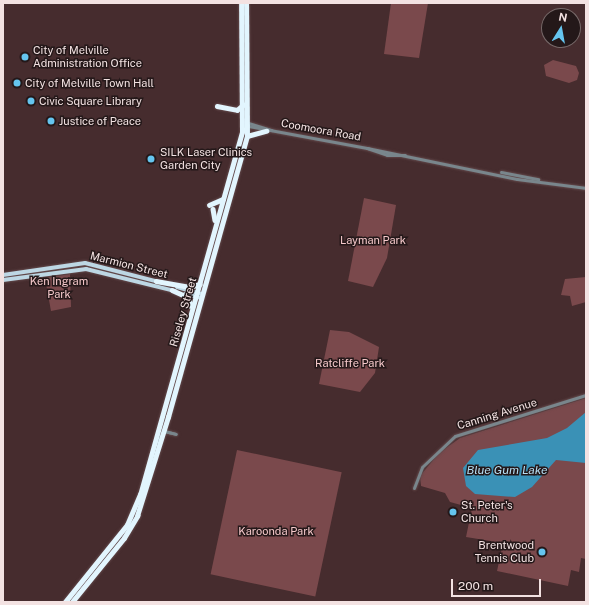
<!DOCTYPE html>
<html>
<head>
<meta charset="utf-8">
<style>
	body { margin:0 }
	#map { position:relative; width:589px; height:605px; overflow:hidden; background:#462c2e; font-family:"Public Sans",sans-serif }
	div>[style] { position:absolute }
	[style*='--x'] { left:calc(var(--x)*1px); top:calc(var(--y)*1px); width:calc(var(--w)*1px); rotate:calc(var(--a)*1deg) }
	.green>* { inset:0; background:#7a494c; transform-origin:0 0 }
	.water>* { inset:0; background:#3a91b6 }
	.roads { filter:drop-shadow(0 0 1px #62494b) drop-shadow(0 0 1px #62494b) }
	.minor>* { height:3px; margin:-1.5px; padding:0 1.5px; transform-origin:1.5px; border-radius:1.5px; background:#79868c }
	.major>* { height:4px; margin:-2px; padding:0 2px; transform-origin:2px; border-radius:2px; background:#bdd7e4 }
	.highway>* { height:4.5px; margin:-2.25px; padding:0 2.25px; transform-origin:2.25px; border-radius:2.25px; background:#e2f5fe }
	.dots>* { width:11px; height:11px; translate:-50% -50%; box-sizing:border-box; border:2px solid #241819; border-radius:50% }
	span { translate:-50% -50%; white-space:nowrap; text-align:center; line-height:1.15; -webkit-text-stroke:3px #241819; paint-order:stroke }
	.poi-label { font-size:11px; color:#f3e2e2 }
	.left { translate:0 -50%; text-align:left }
	.right { translate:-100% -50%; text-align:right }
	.street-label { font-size:11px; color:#f3e2e2 }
	.park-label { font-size:11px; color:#f6c9cb }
	.water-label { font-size:12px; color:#b6dff4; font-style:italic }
	.frame { position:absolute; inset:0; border:4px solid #f3e2e2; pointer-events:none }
	.north { position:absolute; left:541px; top:8px; width:40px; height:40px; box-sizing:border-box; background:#241819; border:1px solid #776969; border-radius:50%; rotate:11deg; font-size:11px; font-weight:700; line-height:16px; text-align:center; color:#f3e2e2 }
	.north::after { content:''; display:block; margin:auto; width:14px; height:18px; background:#65c5ef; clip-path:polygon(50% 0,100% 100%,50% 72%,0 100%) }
	.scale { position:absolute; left:451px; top:579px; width:90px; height:18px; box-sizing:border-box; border:2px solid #f3e2e2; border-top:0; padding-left:5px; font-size:12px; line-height:14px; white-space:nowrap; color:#f3e2e2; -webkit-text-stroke:3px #241819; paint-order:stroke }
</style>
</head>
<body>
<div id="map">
	<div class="green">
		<i style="clip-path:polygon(391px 3px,428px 3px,419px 58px,384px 54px)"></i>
		<i style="clip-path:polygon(553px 60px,576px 66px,579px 73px,577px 80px,569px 83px,546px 76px,544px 65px)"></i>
		<i style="clip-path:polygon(364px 198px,396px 205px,387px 258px,373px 287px,348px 281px)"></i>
		<i style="clip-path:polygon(70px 274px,71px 307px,51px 311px,45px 278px)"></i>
		<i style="clip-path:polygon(586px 277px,586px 302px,572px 306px,570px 296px,561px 295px,565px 279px)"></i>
		<i style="clip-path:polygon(330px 330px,349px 332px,379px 347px,375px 373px,360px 392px,319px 384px)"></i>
		<i style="clip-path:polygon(586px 398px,586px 559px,581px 558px,579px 572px,571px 570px,568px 586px,497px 571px,503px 543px,466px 537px,472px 508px,450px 502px,445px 493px,421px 486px,420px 476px,439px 453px,460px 438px)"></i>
		<i style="left:237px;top:450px;width:107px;height:127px;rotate:12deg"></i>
	</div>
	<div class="water">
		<i style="clip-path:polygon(586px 412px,586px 463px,556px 460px,532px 487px,515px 497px,475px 494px,466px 486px,463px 468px,478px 450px,547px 438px,567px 428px)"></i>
	</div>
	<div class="roads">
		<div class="minor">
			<i style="--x:245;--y:122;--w:28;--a:17"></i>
			<i style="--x:243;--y:125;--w:126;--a:10.5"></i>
			<i style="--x:367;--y:148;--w:21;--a:19"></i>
			<i style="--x:387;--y:155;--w:18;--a:0"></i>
			<i style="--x:367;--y:148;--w:153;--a:11.7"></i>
			<i style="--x:517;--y:179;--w:70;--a:7.4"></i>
			<i style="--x:501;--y:172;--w:38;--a:11"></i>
			<i style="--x:164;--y:431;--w:12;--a:14"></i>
			<i style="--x:154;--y:446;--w:18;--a:-56"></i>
			<i style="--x:164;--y:431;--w:12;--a:14"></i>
			<i style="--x:414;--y:488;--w:22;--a:-69"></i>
			<i style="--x:422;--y:467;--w:45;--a:-43.2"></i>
			<i style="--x:455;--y:436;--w:137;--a:-17.4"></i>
		</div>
		<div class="major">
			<i style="--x:3;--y:275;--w:83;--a:-8.3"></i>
			<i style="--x:85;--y:263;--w:76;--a:14.4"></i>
			<i style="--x:3;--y:280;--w:84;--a:-7.5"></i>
			<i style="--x:86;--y:269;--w:92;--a:13.9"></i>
			<i style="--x:177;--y:287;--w:26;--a:16"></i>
			<i style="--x:185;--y:294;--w:16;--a:14"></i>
		</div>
		<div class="highway">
			<i style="--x:217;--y:106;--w:20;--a:11"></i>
			<i style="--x:237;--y:110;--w:8;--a:-40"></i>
			<i style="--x:247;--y:136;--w:20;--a:-15"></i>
			<i style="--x:209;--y:205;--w:15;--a:-23"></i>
			<i style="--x:213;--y:209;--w:11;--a:80"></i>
			<i style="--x:156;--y:281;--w:34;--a:10"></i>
			<i style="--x:189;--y:287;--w:11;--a:-15"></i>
			<i style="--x:172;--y:290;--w:17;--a:24"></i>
			<i style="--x:188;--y:297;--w:9;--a:72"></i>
			<i style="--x:65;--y:602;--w:99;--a:-51.2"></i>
			<i style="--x:127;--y:525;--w:33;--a:-67"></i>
			<i style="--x:140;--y:495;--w:377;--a:-74.3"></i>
			<i style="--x:242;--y:132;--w:129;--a:-90.4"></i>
			<i style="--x:72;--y:602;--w:82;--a:-50.9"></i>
			<i style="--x:124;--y:538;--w:26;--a:-59"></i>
			<i style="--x:137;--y:516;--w:104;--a:-72.6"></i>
			<i style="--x:168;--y:417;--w:292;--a:-74.3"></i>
			<i style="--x:247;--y:136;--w:133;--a:-90.4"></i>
		</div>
	</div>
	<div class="dots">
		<i style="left:25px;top:57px;background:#65c5ef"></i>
		<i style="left:17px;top:83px;background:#65c5ef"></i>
		<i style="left:31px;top:101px;background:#65c5ef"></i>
		<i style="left:51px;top:121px;background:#65c5ef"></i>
		<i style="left:151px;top:159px;background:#65c5ef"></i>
		<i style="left:453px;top:512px;background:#65c5ef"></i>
		<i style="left:542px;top:552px;background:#65c5ef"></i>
	</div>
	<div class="poi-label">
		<span class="left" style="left:33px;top:57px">City of Melville<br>Administration Office</span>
		<span class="left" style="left:25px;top:83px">City of Melville Town Hall</span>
		<span class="left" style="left:39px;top:101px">Civic Square Library</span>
		<span class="left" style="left:59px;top:121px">Justice of Peace</span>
		<span class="left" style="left:160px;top:159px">SILK Laser Clinics<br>Garden City</span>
		<span class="left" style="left:461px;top:512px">St. Peter's<br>Church</span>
		<span class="right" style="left:534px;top:552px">Brentwood<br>Tennis Club</span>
	</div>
	<div class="street-label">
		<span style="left:321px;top:130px;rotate:10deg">Coomoora Road</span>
		<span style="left:129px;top:265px;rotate:14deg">Marmion Street</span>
		<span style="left:183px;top:312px;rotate:-74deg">Riseley Street</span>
		<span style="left:497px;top:414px;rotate:-17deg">Canning Avenue</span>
	</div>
	<div class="park-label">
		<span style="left:373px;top:240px">Layman Park</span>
		<span style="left:59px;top:288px">Ken Ingram<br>Park</span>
		<span style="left:350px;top:363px">Ratcliffe Park</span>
		<span style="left:276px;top:531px">Karoonda Park</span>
	</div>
	<div class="water-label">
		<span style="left:507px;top:471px">Blue Gum Lake</span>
	</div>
	<div class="frame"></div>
	<div class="north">N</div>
	<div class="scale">200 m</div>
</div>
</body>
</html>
